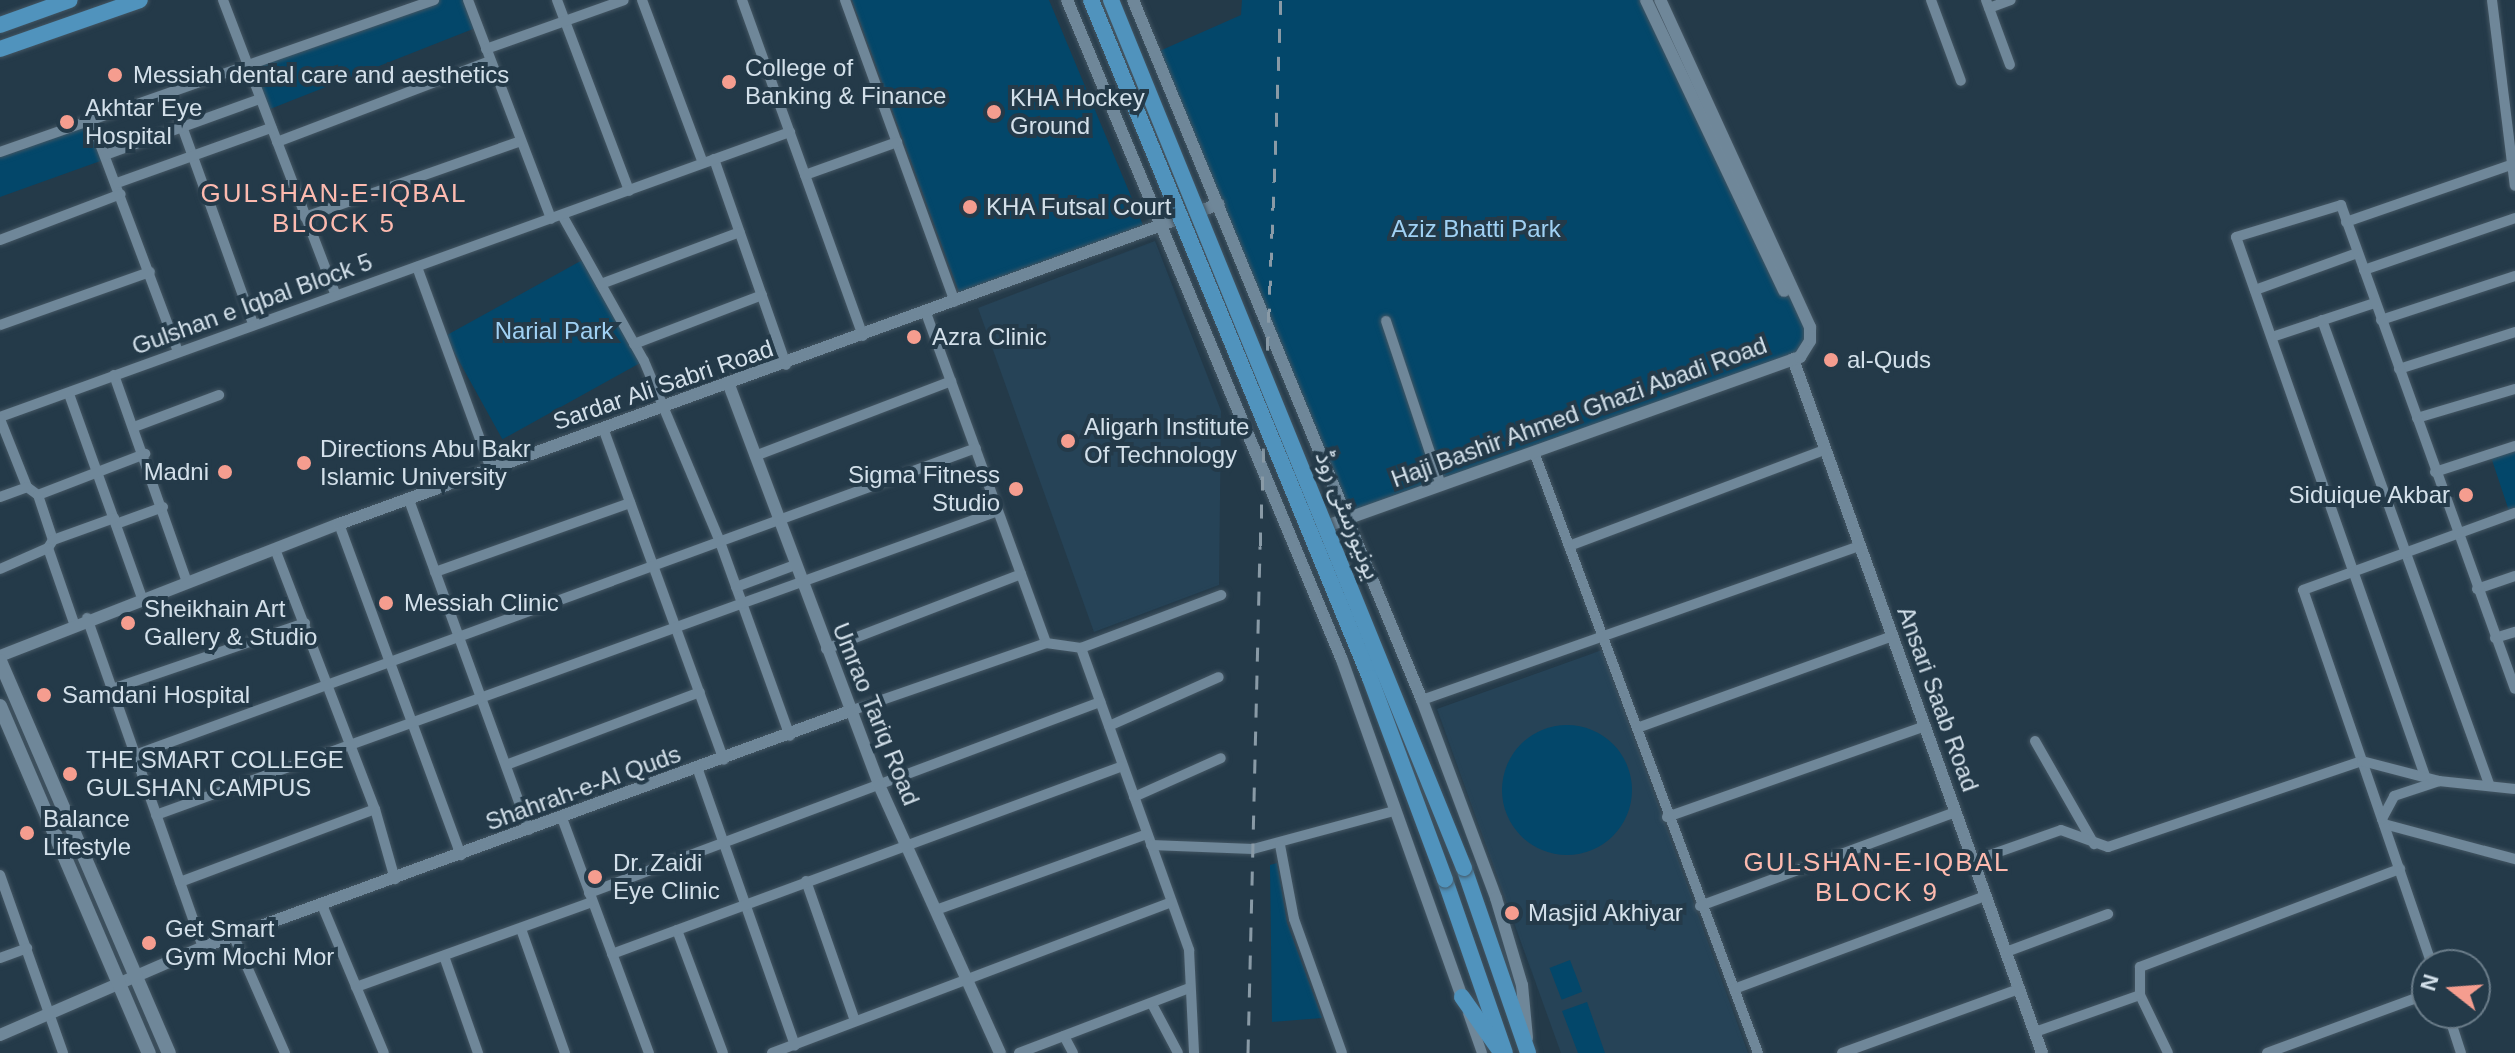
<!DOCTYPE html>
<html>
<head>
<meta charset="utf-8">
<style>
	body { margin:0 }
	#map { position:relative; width:2515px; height:1053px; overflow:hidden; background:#243a49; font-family:Arial,"Noto Sans Arabic",sans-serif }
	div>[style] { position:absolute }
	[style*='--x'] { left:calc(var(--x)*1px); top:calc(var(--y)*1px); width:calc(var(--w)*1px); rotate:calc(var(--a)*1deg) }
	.built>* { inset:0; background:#264357 }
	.green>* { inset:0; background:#03476a; transform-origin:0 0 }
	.round { border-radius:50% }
	.roads { filter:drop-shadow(0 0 2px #445663) drop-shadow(0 0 2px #445663) }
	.minor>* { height:10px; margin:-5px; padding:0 5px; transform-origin:5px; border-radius:5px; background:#6f8799 }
	.tertiary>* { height:12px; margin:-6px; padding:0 6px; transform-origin:6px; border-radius:6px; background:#6f8799 }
	.secondary>* { height:14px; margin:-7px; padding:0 7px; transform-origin:7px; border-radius:7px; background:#6f8799 }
	.primary>* { height:16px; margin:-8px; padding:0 8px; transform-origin:8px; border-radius:8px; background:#5093bd }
	.rail>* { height:3px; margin-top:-1.5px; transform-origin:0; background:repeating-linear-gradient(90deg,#899aa6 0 14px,transparent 0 28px) }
	.bridges { filter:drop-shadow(0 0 2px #445663) drop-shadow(0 0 2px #445663) }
	.primary-bridge>* { height:16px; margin:-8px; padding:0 8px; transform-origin:8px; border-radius:8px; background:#5093bd }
	.dots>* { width:22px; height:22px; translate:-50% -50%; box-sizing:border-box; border:4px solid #243a49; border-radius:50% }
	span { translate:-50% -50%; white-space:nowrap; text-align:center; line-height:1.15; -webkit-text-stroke:8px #243a49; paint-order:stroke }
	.poi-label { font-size:24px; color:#d3e0ea }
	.left { translate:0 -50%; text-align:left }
	.right { translate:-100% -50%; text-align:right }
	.park-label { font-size:24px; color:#a0d1f4 }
	.street-label { font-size:24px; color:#d3e0ea }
	.neighbourhood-label { font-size:26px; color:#fdbaaf; letter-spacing:2px }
	.north { position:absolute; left:2411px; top:949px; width:80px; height:80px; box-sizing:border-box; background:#243a49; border:2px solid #6a7c89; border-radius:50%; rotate:287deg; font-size:22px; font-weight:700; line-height:32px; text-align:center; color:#d3e0ea }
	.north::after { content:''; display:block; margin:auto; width:28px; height:36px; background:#f59d8f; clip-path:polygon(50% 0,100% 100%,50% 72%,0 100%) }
</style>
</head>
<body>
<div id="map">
	<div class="built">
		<i style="clip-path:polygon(1155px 241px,1221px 411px,1219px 585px,1094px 632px,978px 308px)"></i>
		<i style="clip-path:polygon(1602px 650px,1748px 1053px,1561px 1053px,1437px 709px)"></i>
	</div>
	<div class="green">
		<i style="clip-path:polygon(432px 0,468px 0,478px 27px,265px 111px,247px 65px)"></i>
		<i style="clip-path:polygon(852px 0,1049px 0,1143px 225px,959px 292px)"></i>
		<i style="clip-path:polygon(1242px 0,1645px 0,1810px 327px,1810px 341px,1793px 359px,1349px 516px,1155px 53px,1241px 15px)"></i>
		<i style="clip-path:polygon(91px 119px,106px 159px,0 197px,0 152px)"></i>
		<i style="left:586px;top:258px;width:118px;height:161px;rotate:61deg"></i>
		<i style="clip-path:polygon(2515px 450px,2515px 508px,2509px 511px,2491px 457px)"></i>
		<i class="round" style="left:1502px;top:725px;width:130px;height:130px"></i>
		<i style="clip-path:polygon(1277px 863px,1287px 923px,1322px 1018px,1272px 1022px,1270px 865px)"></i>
		<i style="left:1570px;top:960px;width:34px;height:22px;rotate:69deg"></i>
		<i style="clip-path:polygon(1587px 1002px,1605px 1053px,1578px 1053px,1562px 1011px)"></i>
	</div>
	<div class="roads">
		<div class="minor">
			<i style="--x:223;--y:0;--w:315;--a:69.1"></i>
			<i style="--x:468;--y:0;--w:234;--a:69.2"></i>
			<i style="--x:557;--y:0;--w:204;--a:69.3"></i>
			<i style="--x:642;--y:0;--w:174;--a:69.5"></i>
			<i style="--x:742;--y:0;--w:357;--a:70.2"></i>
			<i style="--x:845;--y:0;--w:321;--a:70"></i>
			<i style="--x:1931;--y:0;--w:86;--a:69.7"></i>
			<i style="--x:1986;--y:0;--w:69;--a:69.7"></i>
			<i style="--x:2492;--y:0;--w:187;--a:83"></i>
			<i style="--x:1989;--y:8;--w:23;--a:-20"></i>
			<i style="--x:486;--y:49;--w:146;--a:-19.5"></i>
			<i style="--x:170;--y:93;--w:245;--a:70.2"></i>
			<i style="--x:91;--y:120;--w:248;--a:69.4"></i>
			<i style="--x:277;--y:142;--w:228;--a:-20.8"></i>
			<i style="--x:0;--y:152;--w:460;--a:-19.3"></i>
			<i style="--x:105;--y:155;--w:165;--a:-19.9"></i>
			<i style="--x:714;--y:159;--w:218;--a:70.7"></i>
			<i style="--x:805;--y:175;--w:98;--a:-19.7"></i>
			<i style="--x:117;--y:183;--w:164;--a:-19.7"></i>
			<i style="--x:562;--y:215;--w:167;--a:60.7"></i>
			<i style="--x:644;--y:361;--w:196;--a:67.2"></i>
			<i style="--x:720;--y:542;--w:206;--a:70.2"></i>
			<i style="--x:305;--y:217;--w:229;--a:-19.4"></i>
			<i style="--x:2346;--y:222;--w:175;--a:-19.1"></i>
			<i style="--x:0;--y:240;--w:129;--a:-20.8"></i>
			<i style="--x:417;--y:267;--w:215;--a:69.9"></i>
			<i style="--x:2364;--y:270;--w:160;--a:-19"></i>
			<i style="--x:601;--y:284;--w:148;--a:-20.5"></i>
			<i style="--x:2255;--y:290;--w:109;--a:-19.9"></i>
			<i style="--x:926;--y:313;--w:351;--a:70"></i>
			<i style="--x:2322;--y:320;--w:495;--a:70.2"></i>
			<i style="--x:2381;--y:320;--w:141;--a:-18.2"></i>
			<i style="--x:1386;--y:321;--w:173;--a:71.5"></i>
			<i style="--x:0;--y:325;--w:159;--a:-19.5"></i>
			<i style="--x:2272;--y:337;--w:108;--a:-18.3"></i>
			<i style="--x:634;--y:344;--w:137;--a:-20.9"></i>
			<i style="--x:2399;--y:369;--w:122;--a:-17.7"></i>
			<i style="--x:114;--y:375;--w:217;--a:70.6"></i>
			<i style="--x:69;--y:394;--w:217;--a:70.3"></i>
			<i style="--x:0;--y:417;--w:840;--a:-19.84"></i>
			<i style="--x:2417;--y:418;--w:102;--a:-16.5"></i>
			<i style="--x:0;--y:419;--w:73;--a:68.3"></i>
			<i style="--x:27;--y:487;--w:14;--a:36"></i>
			<i style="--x:38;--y:495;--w:47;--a:71.6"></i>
			<i style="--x:53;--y:540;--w:9;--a:122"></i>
			<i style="--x:48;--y:548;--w:79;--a:70.9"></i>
			<i style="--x:134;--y:427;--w:91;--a:-20.6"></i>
			<i style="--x:603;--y:428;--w:353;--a:70"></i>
			<i style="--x:1534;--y:452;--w:641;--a:69.56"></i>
			<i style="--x:755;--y:456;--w:210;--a:-20.9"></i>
			<i style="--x:2435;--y:472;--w:84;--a:-18"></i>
			<i style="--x:38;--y:495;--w:115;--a:-21"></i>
			<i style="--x:0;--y:497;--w:29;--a:-20"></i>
			<i style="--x:409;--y:500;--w:351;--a:70"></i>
			<i style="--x:116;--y:524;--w:50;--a:-19.9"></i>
			<i style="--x:339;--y:524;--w:353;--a:69.8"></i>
			<i style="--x:53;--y:540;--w:65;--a:-19.8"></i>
			<i style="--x:1569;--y:546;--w:273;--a:-20.6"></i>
			<i style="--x:275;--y:549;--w:279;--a:69"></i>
			<i style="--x:375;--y:809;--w:73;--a:74.1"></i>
			<i style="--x:0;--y:569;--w:52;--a:-23.6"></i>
			<i style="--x:435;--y:572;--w:207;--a:-19.5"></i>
			<i style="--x:736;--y:587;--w:63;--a:-20.4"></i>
			<i style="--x:2477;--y:589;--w:40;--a:-18.9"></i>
			<i style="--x:87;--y:618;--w:349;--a:70.6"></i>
			<i style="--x:2495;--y:638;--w:21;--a:-17"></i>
			<i style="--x:1081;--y:648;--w:321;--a:70.3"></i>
			<i style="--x:1189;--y:950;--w:103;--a:87.2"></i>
			<i style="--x:826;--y:649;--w:209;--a:-21"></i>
			<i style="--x:112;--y:689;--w:204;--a:-18.9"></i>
			<i style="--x:1422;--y:700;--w:464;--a:-19.4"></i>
			<i style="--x:850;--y:711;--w:207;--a:-19.1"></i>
			<i style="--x:1046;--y:643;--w:35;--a:8"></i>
			<i style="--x:1081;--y:648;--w:150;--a:-20.7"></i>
			<i style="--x:1109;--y:726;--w:120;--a:-24"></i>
			<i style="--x:1637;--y:728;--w:271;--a:-19.8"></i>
			<i style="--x:2035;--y:741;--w:119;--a:60.2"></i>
			<i style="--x:135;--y:755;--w:895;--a:-20.05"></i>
			<i style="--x:506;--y:765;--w:207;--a:-20.6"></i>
			<i style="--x:698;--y:770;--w:292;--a:70.6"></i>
			<i style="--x:2425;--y:776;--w:571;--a:-109.32"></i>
			<i style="--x:2236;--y:237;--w:110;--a:-16.9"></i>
			<i style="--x:2341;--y:205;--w:514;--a:70.23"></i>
			<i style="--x:1134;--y:797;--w:95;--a:-24.1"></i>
			<i style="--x:156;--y:815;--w:895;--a:-19.85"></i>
			<i style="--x:1667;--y:817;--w:274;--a:-19.4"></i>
			<i style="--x:562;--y:818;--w:251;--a:69.7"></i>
			<i style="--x:2382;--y:819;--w:242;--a:-109"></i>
			<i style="--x:2303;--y:590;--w:226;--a:-20"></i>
			<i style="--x:2384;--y:824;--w:136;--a:15"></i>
			<i style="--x:1151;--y:845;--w:102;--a:2.2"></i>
			<i style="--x:1253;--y:849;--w:146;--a:-15.1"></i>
			<i style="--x:1280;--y:845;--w:75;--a:79.3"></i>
			<i style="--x:1294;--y:919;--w:142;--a:70.3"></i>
			<i style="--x:1973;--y:861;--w:93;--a:-19.4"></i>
			<i style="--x:2061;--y:830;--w:50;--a:19.9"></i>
			<i style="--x:2108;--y:847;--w:268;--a:-18.7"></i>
			<i style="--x:2362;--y:761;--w:80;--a:14.6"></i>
			<i style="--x:0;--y:875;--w:189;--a:70.5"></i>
			<i style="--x:806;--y:881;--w:148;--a:70.7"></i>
			<i style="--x:180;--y:882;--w:208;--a:-20.5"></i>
			<i style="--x:589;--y:893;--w:546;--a:-20.49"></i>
			<i style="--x:322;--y:905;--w:160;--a:67.3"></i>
			<i style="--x:1700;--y:906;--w:273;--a:-20.2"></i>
			<i style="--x:936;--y:910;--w:224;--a:-19.8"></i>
			<i style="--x:521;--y:929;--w:132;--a:70.5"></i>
			<i style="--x:677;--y:930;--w:131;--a:69.5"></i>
			<i style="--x:234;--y:937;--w:127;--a:66.3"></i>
			<i style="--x:2006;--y:952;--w:109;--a:-20.4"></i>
			<i style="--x:612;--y:954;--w:544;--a:-20.2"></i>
			<i style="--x:444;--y:956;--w:103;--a:70.7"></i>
			<i style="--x:0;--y:958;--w:29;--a:-20"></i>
			<i style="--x:2432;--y:965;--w:154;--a:-108.9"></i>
			<i style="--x:2382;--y:819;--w:26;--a:-62"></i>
			<i style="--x:2394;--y:796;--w:47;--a:-18.4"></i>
			<i style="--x:2439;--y:781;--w:76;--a:6"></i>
			<i style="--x:356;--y:987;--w:251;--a:-19.8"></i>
			<i style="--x:1734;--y:989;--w:269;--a:-20.3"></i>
			<i style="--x:2140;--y:995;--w:64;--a:64.2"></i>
			<i style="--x:1152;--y:1004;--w:55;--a:62"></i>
			<i style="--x:1468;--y:1013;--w:42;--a:70.7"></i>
			<i style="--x:2448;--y:1013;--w:42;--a:72"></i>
			<i style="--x:2035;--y:1032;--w:111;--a:-19.4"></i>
			<i style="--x:2140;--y:995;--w:28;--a:-90"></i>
			<i style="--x:2140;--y:967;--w:278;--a:-20.7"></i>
			<i style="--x:1064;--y:1036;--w:19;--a:62"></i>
			<i style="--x:772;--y:1053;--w:427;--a:-20.7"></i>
			<i style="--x:1019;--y:1053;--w:182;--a:-20.9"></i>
			<i style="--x:1842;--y:1053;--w:188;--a:-19.9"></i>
			<i style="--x:2267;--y:1053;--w:162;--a:-20.2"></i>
		</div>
		<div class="tertiary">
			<i style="--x:1067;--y:0;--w:715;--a:67.38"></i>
			<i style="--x:1342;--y:660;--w:358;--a:70.4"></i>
			<i style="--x:1133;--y:0;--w:757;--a:67.57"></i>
			<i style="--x:1422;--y:700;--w:211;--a:69.5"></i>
			<i style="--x:1496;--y:898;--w:91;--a:73.4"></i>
			<i style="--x:1522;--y:985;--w:53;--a:84.6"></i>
			<i style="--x:1646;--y:0;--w:322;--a:64.6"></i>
			<i style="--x:1793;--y:359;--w:737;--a:70.26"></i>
			<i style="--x:729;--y:385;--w:427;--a:69.4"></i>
			<i style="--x:879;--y:785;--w:294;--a:65.7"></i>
			<i style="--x:1318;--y:529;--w:512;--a:-19.64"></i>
			<i style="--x:1800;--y:357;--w:19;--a:-58"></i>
			<i style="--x:1810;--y:341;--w:14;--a:-90"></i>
			<i style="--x:1810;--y:327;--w:360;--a:-114.6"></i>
			<i style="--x:0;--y:656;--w:364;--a:-21.3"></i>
			<i style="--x:339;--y:524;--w:936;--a:-19.98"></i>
			<i style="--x:0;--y:1035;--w:221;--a:-23.4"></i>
			<i style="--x:203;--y:947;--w:689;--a:-20.04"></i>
		</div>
		<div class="secondary">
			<i style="--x:0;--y:661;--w:427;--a:66.7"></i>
			<i style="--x:0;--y:706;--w:378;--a:66.8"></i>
		</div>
		<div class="primary">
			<i style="--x:0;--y:25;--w:74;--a:-19.7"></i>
			<i style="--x:0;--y:49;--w:148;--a:-19.3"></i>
			<i style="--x:1464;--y:868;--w:196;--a:70.9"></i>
			<i style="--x:1445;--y:880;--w:183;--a:70.9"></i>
			<i style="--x:1462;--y:997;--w:62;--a:54.8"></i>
		</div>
	</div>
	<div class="rail">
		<i style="--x:1248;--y:1053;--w:507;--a:-88.64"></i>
		<i style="--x:1260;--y:546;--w:546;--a:-87.8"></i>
	</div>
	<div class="bridges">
		<div class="primary-bridge">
			<i style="--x:1091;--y:0;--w:733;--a:67.63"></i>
			<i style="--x:1370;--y:678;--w:215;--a:69.6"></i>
			<i style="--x:1111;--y:0;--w:937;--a:67.87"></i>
		</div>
	</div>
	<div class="dots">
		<i style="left:115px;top:75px;background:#f59d8f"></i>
		<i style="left:729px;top:82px;background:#f59d8f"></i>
		<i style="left:994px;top:112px;background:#f59d8f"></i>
		<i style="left:67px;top:122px;background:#f59d8f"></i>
		<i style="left:970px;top:207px;background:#f59d8f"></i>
		<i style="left:914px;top:337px;background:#f59d8f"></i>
		<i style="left:1831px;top:360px;background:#f59d8f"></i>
		<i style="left:1068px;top:441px;background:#f59d8f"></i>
		<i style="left:304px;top:463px;background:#f59d8f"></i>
		<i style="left:225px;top:472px;background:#f59d8f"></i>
		<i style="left:1016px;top:489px;background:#f59d8f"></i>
		<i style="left:2466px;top:495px;background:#f59d8f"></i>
		<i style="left:386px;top:603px;background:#f59d8f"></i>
		<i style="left:128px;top:623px;background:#f59d8f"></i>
		<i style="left:44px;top:695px;background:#f59d8f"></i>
		<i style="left:70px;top:774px;background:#f59d8f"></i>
		<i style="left:27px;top:833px;background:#f59d8f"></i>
		<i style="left:595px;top:877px;background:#f59d8f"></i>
		<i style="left:1512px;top:913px;background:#f59d8f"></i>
		<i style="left:149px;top:943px;background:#f59d8f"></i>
	</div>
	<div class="poi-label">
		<span class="left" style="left:745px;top:82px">College of<br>Banking &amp; Finance</span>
		<span class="left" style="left:133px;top:75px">Messiah dental care and aesthetics</span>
		<span class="left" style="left:1010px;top:112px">KHA Hockey<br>Ground</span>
		<span class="left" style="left:85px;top:122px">Akhtar Eye<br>Hospital</span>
		<span class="left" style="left:986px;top:207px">KHA Futsal Court</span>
		<span class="left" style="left:932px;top:337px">Azra Clinic</span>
		<span class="left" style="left:1847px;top:360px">al-Quds</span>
		<span class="left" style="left:1084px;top:441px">Aligarh Institute<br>Of Technology</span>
		<span class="left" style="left:320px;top:463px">Directions Abu Bakr<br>Islamic University</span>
		<span class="right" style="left:209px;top:472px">Madni</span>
		<span class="right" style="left:1000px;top:489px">Sigma Fitness<br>Studio</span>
		<span class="right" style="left:2450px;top:495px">Siduique Akbar</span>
		<span class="left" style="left:404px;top:603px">Messiah Clinic</span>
		<span class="left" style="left:144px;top:623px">Sheikhain Art<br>Gallery &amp; Studio</span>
		<span class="left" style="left:62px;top:695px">Samdani Hospital</span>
		<span class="left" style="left:86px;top:774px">THE SMART COLLEGE<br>GULSHAN CAMPUS</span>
		<span class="left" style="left:43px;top:833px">Balance<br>Lifestyle</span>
		<span class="left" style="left:613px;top:877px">Dr. Zaidi<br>Eye Clinic</span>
		<span class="left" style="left:1528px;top:913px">Masjid Akhiyar</span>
		<span class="left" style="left:165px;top:943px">Get Smart<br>Gym Mochi Mor</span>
	</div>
	<div class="park-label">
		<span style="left:1476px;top:229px">Aziz Bhatti Park</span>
		<span style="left:554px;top:331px">Narial Park</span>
	</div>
	<div class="street-label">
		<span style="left:252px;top:304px;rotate:-20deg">Gulshan e Iqbal Block 5</span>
		<span style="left:663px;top:385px;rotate:-19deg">Sardar Ali Sabri Road</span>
		<span style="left:1579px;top:412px;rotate:-20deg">Haji Bashir Ahmed Ghazi Abadi Road</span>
		<span style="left:1348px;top:515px;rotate:68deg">یونیورسٹی روڈ</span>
		<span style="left:1938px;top:699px;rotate:70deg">Ansari Saab Road</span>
		<span style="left:876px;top:714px;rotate:68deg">Umrao Tariq Road</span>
		<span style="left:583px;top:788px;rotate:-20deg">Shahrah-e-Al Quds</span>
	</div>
	<div class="neighbourhood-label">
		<span style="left:334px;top:209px">GULSHAN-E-IQBAL<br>BLOCK 5</span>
		<span style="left:1877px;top:878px">GULSHAN-E-IQBAL<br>BLOCK 9</span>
	</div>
	<div class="north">N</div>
</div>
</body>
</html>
